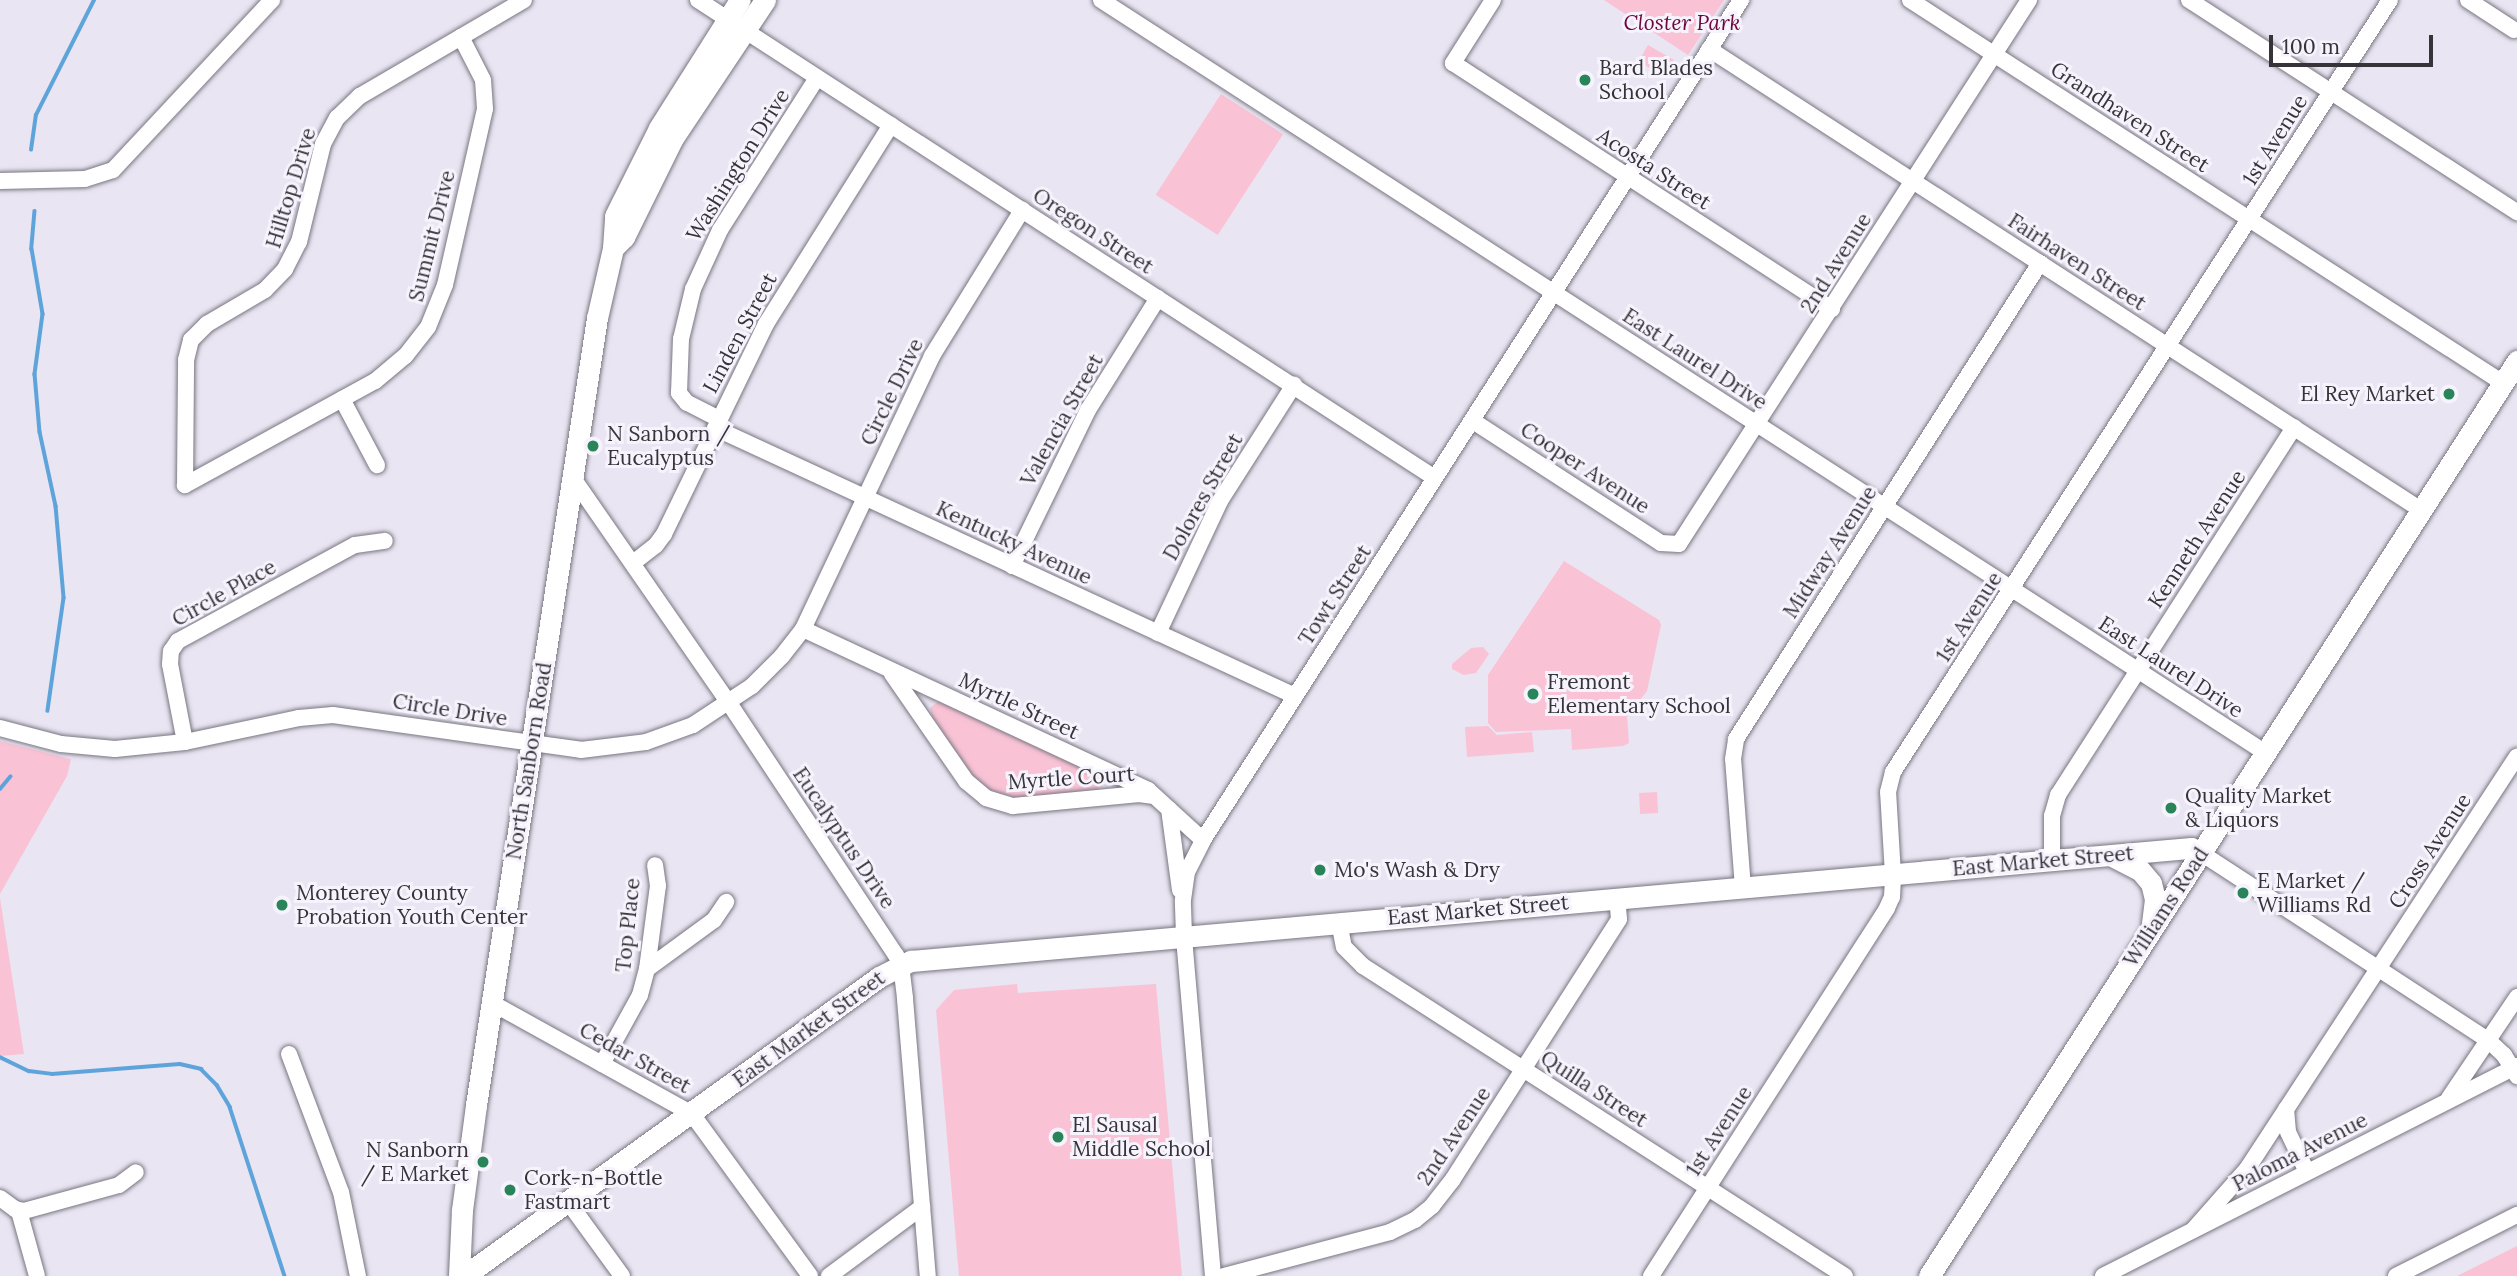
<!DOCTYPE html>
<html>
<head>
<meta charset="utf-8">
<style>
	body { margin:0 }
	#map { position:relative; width:2517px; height:1276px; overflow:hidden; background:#e9e5f2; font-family:Lora,serif }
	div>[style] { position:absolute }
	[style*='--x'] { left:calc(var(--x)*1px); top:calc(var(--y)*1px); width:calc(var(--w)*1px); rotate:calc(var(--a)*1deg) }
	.green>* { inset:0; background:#f9c3d5; transform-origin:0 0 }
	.stream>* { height:3.5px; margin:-1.75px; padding:0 1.75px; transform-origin:1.75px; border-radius:1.75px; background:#5ea4da }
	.roads { filter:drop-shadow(0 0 2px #797681) drop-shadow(0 0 2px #797681) }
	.minor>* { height:16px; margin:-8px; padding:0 8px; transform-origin:8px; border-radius:8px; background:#fff }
	.major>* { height:21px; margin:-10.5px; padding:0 10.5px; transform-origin:10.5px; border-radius:10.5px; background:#fff }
	.dots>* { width:19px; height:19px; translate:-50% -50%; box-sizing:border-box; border:4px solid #f6f3fd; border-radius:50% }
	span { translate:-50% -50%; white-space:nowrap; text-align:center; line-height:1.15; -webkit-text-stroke:6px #f6f3fd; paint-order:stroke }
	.park-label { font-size:21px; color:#6b053b; font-style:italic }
	.poi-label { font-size:21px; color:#363439 }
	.left { translate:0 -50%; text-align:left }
	.right { translate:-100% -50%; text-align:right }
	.street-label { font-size:21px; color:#363439 }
	.scale { position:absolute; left:2269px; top:35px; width:164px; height:32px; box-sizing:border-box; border:4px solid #363439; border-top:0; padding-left:9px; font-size:21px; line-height:24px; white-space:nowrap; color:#363439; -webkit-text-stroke:5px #f6f3fd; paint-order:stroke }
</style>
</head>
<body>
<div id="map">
	<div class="green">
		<i style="clip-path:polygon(1604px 0,1724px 0,1688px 55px)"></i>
		<i style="left:1648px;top:45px;width:30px;height:19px;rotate:30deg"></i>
		<i style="left:1221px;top:94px;width:74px;height:120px;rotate:33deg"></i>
		<i style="clip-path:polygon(1564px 561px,1659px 620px,1661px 625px,1647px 691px,1627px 716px,1629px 743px,1623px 746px,1572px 750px,1571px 729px,1496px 732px,1488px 723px,1488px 675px)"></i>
		<i style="clip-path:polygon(1483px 647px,1489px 654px,1476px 673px,1464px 675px,1452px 669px,1452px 664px,1471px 648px)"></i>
		<i style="clip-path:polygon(939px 701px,1099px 774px,1102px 786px,1094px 791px,1017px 798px,986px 789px,971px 774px,932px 716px,930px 708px)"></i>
		<i style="clip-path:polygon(1488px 726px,1497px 735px,1532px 732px,1534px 752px,1467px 757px,1465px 727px)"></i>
		<i style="clip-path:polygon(0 741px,71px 759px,67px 776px,0 894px)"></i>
		<i style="left:1657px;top:792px;width:21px;height:18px;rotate:87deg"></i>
		<i style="clip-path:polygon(0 898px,24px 1054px,0 1056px)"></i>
		<i style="clip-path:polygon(1017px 984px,1018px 993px,1156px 984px,1182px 1276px,959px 1276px,936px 1010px,954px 990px)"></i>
		<i style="clip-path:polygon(2517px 1246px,2517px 1276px,2457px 1276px)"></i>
	</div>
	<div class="stream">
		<i style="--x:31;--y:150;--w:35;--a:-82"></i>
		<i style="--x:36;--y:115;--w:129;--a:-63.2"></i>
		<i style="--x:35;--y:211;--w:38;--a:95"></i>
		<i style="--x:32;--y:249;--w:66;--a:80.4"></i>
		<i style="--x:43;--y:314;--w:61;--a:97.6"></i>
		<i style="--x:35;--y:374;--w:58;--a:85.1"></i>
		<i style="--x:40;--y:432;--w:76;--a:77.8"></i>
		<i style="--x:56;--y:506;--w:92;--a:85"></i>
		<i style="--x:64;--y:598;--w:114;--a:98.1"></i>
		<i style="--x:0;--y:789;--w:16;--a:-50"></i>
		<i style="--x:0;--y:1057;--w:32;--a:26"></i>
		<i style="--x:29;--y:1071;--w:23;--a:7"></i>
		<i style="--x:52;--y:1074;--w:128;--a:-4.5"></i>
		<i style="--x:180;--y:1064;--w:22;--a:13"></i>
		<i style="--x:201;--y:1069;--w:23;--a:45"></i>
		<i style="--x:217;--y:1085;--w:26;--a:59"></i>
		<i style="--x:230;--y:1107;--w:178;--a:72"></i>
	</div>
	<div class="roads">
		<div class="minor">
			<i style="--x:698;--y:0;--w:878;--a:32.97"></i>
			<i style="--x:1101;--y:0;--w:1387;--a:32.88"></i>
			<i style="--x:1493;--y:0;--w:75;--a:122.4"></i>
			<i style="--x:1453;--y:63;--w:452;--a:33"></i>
			<i style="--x:1910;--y:0;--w:706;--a:32.86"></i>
			<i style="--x:2189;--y:0;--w:391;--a:32.9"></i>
			<i style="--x:2468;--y:0;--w:55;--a:33.1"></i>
			<i style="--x:461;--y:37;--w:48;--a:62.9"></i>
			<i style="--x:483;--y:80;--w:29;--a:86"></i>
			<i style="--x:485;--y:109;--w:180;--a:102.8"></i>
			<i style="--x:445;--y:285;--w:45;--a:112"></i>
			<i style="--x:428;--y:327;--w:37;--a:128"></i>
			<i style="--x:405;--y:356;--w:39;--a:140"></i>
			<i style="--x:375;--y:381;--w:217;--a:151.3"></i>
			<i style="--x:185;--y:485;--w:125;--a:-89.5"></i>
			<i style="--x:186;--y:360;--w:21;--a:-76"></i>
			<i style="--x:191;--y:340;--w:23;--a:-45"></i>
			<i style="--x:207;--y:324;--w:67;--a:-30.4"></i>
			<i style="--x:265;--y:290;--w:29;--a:-46"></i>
			<i style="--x:285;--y:269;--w:30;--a:-63"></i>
			<i style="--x:299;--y:242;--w:101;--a:-76.2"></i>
			<i style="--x:323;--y:144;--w:30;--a:-62"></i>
			<i style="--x:337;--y:118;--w:32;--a:-44"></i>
			<i style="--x:360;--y:96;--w:117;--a:-30.3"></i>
			<i style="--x:461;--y:37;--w:73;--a:-30.4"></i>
			<i style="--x:1709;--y:49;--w:848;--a:32.92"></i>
			<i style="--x:0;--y:181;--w:85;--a:-1.3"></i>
			<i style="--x:85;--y:179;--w:29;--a:-18"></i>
			<i style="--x:113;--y:170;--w:233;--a:-46.9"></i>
			<i style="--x:342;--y:399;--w:75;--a:62.1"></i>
			<i style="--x:719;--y:419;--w:36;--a:-153"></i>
			<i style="--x:687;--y:403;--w:13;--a:-129"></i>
			<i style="--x:679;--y:393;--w:54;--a:-87.9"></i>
			<i style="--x:681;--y:339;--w:51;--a:-76.5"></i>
			<i style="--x:693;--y:289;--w:65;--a:-65.4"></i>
			<i style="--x:720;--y:230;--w:180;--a:-57.5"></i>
			<i style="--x:1473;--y:421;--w:224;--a:33"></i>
			<i style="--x:1661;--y:543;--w:18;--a:3"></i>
			<i style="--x:1679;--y:544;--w:647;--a:-57.24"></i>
			<i style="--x:715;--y:428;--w:639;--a:24.8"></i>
			<i style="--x:573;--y:478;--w:274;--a:55.3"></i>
			<i style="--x:729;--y:703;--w:302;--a:56.5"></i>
			<i style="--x:896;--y:955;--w:11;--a:63"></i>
			<i style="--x:901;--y:965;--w:34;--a:83"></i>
			<i style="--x:905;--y:999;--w:278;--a:85.3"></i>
			<i style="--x:633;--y:563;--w:29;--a:-38"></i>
			<i style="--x:656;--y:545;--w:14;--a:-54"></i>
			<i style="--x:664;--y:534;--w:233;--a:-64.1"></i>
			<i style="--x:766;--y:324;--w:235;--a:-57.9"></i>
			<i style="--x:1012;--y:566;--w:174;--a:-64"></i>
			<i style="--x:1088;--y:410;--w:132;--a:-58"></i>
			<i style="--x:803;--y:629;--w:381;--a:25"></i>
			<i style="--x:1148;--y:790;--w:74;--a:42.3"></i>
			<i style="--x:1158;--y:633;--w:146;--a:-64.8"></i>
			<i style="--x:1220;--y:501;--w:138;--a:-57.5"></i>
			<i style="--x:892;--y:674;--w:130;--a:55.3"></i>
			<i style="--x:966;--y:781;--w:26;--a:40"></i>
			<i style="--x:986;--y:798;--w:28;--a:17"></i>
			<i style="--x:1013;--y:806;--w:127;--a:-5.4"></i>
			<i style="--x:1139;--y:794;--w:15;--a:8"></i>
			<i style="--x:0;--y:728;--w:63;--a:14.7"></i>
			<i style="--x:61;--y:744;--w:54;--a:5.3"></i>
			<i style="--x:115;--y:749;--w:70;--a:-5.7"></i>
			<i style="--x:185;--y:742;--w:116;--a:-11.9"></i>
			<i style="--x:299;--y:718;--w:34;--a:-5"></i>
			<i style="--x:333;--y:715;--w:250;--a:8"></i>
			<i style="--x:581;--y:750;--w:65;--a:-7"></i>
			<i style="--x:646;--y:742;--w:50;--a:-19.9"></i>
			<i style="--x:693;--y:725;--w:71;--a:-33.5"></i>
			<i style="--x:752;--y:686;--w:42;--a:-45"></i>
			<i style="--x:782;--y:656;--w:34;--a:-52"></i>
			<i style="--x:803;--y:629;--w:302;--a:-64.7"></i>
			<i style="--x:932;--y:356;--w:172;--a:-58.3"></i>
			<i style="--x:185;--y:742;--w:79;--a:-100.9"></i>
			<i style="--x:170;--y:664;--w:13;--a:-86"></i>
			<i style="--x:171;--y:651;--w:12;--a:-55"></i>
			<i style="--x:178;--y:641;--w:201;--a:-28.5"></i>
			<i style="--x:355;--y:545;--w:30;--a:-8"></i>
			<i style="--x:1169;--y:809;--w:82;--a:82.3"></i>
			<i style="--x:2201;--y:853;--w:344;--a:33.1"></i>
			<i style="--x:2489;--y:1041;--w:21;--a:43"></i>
			<i style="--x:2504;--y:1055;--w:25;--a:58"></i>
			<i style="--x:2052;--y:861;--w:45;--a:-90"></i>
			<i style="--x:2052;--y:816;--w:22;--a:-74"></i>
			<i style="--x:2058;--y:795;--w:437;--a:-57.3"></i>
			<i style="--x:1743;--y:888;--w:129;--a:-94.4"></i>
			<i style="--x:1733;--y:759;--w:20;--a:-81"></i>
			<i style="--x:1736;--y:739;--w:565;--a:-57.44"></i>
			<i style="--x:1339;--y:922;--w:25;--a:79"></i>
			<i style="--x:1344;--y:947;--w:27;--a:45"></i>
			<i style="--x:1363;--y:966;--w:573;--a:32.75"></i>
			<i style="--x:647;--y:969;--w:83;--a:-36.2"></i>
			<i style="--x:714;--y:920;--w:22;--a:-56"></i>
			<i style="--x:492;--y:1003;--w:229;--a:29"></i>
			<i style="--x:692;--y:1114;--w:200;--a:53.9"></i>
			<i style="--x:289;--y:1054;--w:147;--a:69.4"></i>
			<i style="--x:341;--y:1192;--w:86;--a:78.6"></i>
			<i style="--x:602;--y:1064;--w:79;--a:-61.2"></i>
			<i style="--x:640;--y:995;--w:27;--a:-75"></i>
			<i style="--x:647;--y:969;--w:84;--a:-82.5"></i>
			<i style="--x:658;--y:886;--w:21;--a:-98"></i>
			<i style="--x:2449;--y:1098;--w:122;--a:-56"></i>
			<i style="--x:2286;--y:1109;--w:23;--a:85"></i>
			<i style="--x:2288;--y:1132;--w:44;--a:64.6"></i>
			<i style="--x:0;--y:1198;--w:19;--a:36"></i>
			<i style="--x:15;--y:1209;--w:9;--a:13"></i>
			<i style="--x:24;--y:1211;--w:98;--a:-15.3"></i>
			<i style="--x:119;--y:1185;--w:21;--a:-37"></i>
			<i style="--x:569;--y:1203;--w:90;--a:54"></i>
			<i style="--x:19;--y:1211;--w:67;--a:74.5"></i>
			<i style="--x:2193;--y:1230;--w:81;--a:-48.5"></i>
			<i style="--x:2247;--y:1169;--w:493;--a:-56.8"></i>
			<i style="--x:829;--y:1276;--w:116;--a:-36.6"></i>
			<i style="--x:1213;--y:1276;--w:342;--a:-94.9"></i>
			<i style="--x:1184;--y:935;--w:35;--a:-92"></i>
			<i style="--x:1183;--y:900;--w:28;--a:-82"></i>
			<i style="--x:1187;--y:872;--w:36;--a:-63"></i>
			<i style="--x:1203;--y:840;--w:998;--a:-57.36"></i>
			<i style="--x:1224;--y:1276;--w:172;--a:-14.8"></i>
			<i style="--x:1390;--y:1232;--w:28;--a:-26"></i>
			<i style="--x:1415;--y:1220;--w:22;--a:-39"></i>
			<i style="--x:1432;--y:1206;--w:34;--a:-52"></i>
			<i style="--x:1453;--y:1179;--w:308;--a:-57.4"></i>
			<i style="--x:1619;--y:919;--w:21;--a:-95"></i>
			<i style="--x:1651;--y:1276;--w:437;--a:-57.3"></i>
			<i style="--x:1887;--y:908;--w:12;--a:-66"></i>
			<i style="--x:1892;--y:897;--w:22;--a:-87"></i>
			<i style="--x:1893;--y:875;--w:83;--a:-93.4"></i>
			<i style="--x:1888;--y:792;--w:21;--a:-76"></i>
			<i style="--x:1893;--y:772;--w:918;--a:-57.23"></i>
			<i style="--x:2103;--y:1276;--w:464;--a:-26.9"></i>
			<i style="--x:2396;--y:1276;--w:136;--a:-26.8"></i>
		</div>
		<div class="major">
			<i style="--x:613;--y:248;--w:16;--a:-45"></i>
			<i style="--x:624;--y:237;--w:110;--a:-63.7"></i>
			<i style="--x:673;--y:138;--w:166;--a:-56.3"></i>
			<i style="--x:2112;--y:856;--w:31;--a:27"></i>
			<i style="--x:2140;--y:870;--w:17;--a:50"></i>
			<i style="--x:2151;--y:883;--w:16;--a:76"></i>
			<i style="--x:2155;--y:899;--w:26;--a:97"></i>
			<i style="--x:459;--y:1276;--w:66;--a:-87.4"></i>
			<i style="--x:462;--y:1210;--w:106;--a:-82.4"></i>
			<i style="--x:476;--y:1105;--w:796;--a:-81.26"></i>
			<i style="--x:597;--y:318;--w:72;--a:-77.1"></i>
			<i style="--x:613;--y:248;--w:32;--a:-86"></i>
			<i style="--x:615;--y:216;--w:98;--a:-63.4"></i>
			<i style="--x:659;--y:128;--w:151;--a:-57.7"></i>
			<i style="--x:464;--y:1276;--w:511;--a:-35.77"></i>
			<i style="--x:879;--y:977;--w:36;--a:-27"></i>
			<i style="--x:911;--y:961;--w:1285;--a:-5.05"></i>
			<i style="--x:2191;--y:848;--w:11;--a:27"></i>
			<i style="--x:1929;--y:1276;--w:1088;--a:-57.27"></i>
		</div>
	</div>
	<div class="dots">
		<i style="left:1585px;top:80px;background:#29845a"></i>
		<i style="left:2449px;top:394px;background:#29845a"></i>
		<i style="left:593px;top:446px;background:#29845a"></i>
		<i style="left:1533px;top:694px;background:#29845a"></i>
		<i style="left:2171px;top:808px;background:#29845a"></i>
		<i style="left:1320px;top:870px;background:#29845a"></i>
		<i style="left:2243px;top:893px;background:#29845a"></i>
		<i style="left:282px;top:905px;background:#29845a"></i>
		<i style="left:1058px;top:1137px;background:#29845a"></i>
		<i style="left:483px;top:1162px;background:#29845a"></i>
		<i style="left:510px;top:1190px;background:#29845a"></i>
	</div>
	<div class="park-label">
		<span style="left:1682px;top:23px">Closter Park</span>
	</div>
	<div class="poi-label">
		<span class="left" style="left:1599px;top:80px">Bard Blades<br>School</span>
		<span class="right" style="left:2435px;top:394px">El Rey Market</span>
		<span class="left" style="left:607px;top:446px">N Sanborn /<br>Eucalyptus</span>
		<span class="left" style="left:1547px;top:694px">Fremont<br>Elementary School</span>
		<span class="left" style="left:2185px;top:808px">Quality Market<br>&amp; Liquors</span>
		<span class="left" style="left:1334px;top:870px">Mo's Wash &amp; Dry</span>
		<span class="left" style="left:2257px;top:893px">E Market /<br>Williams Rd</span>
		<span class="left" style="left:296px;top:905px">Monterey County<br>Probation Youth Center</span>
		<span class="left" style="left:1072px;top:1137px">El Sausal<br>Middle School</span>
		<span class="right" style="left:469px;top:1162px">N Sanborn<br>/ E Market</span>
		<span class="left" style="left:524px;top:1190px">Cork-n-Bottle<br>Fastmart</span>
	</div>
	<div class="street-label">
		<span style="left:2130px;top:117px;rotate:33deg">Grandhaven Street</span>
		<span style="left:2275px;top:140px;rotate:-58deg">1st Avenue</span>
		<span style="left:738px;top:165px;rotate:-58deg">Washington Drive</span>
		<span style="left:1654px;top:169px;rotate:33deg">Acosta Street</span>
		<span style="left:291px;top:188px;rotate:-73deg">Hilltop Drive</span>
		<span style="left:1093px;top:231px;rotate:33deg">Oregon Street</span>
		<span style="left:432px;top:236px;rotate:-76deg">Summit Drive</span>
		<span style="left:2077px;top:262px;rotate:33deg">Fairhaven Street</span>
		<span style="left:1836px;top:263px;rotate:-58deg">2nd Avenue</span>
		<span style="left:740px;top:333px;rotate:-62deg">Linden Street</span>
		<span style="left:1695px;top:359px;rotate:33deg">East Laurel Drive</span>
		<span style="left:892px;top:392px;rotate:-64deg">Circle Drive</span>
		<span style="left:1062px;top:420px;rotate:-61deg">Valencia Street</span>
		<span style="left:1585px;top:468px;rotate:33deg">Cooper Avenue</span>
		<span style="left:1203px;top:497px;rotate:-61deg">Dolores Street</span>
		<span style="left:2197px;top:539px;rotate:-57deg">Kenneth Avenue</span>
		<span style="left:1014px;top:543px;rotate:25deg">Kentucky Avenue</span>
		<span style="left:1830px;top:552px;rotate:-57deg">Midway Avenue</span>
		<span style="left:224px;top:593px;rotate:-29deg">Circle Place</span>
		<span style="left:1335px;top:595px;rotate:-57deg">Towt Street</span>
		<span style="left:1969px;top:617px;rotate:-57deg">1st Avenue</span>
		<span style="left:2171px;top:667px;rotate:33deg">East Laurel Drive</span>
		<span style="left:1019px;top:706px;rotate:25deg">Myrtle Street</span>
		<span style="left:450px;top:710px;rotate:9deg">Circle Drive</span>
		<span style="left:529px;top:761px;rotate:-81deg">North Sanborn Road</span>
		<span style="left:1071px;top:778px;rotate:-4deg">Myrtle Court</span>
		<span style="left:844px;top:838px;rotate:56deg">Eucalyptus Drive</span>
		<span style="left:2430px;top:851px;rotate:-57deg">Cross Avenue</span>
		<span style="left:2043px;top:861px;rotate:-5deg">East Market Street</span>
		<span style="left:2166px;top:907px;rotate:-57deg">Williams Road</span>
		<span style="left:1478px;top:910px;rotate:-5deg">East Market Street</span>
		<span style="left:628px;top:925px;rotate:-84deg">Top Place</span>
		<span style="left:809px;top:1029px;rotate:-36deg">East Market Street</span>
		<span style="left:635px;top:1058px;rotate:29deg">Cedar Street</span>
		<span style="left:1594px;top:1089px;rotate:33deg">Quilla Street</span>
		<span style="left:1719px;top:1131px;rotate:-57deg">1st Avenue</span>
		<span style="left:1454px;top:1136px;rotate:-56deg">2nd Avenue</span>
		<span style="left:2300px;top:1152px;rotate:-27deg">Paloma Avenue</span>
	</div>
	<div class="scale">100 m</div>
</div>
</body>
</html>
